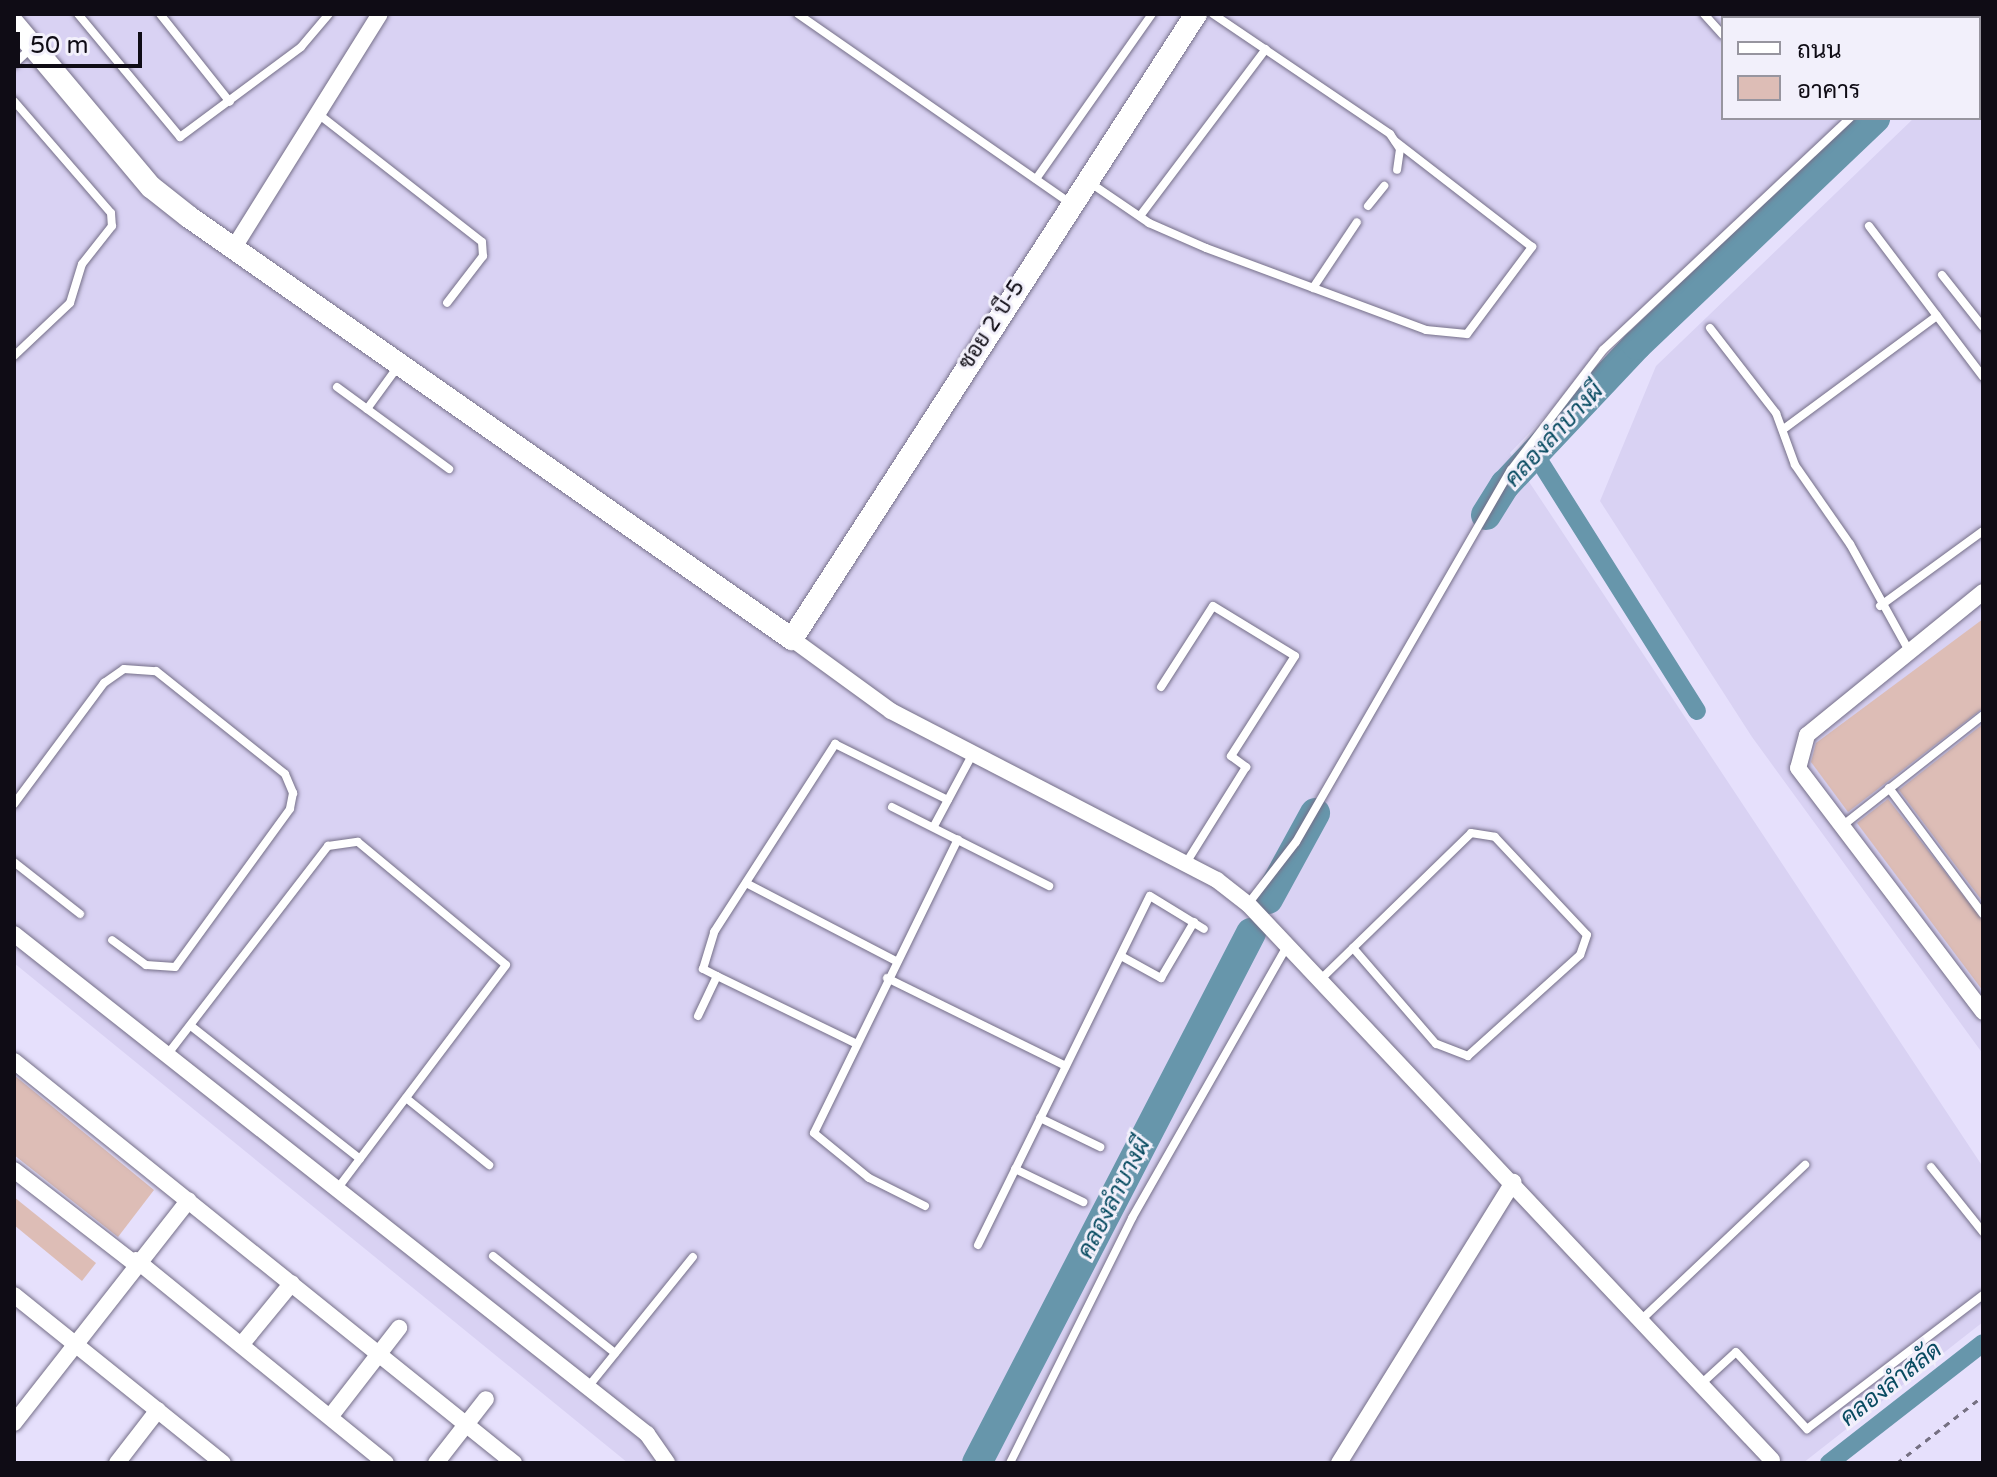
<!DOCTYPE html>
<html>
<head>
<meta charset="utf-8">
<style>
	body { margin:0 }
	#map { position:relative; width:1997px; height:1477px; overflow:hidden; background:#e6e0fc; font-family:"Varela Round",Sarabun,sans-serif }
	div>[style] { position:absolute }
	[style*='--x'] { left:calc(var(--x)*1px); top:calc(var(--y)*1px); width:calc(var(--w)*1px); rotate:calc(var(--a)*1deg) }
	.built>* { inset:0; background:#d9d2f3 }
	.canal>* { height:18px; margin:-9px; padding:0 9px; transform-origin:9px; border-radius:9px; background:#6796ab }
	.river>* { height:30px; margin:-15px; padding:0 15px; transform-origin:15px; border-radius:15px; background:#6796ab }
	.building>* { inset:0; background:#ddbdb6 }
	.path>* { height:3px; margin-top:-1.5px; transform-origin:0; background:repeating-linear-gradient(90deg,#757082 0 6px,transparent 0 12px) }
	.roads { filter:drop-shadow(0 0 2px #756f88) drop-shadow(0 0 2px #756f88) }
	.service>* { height:8px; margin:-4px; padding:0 4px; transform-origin:4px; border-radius:4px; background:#fff }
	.minor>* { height:16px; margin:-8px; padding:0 8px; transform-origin:8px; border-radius:8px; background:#fff }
	.tertiary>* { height:22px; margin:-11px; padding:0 11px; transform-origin:11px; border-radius:11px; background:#fff }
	span { translate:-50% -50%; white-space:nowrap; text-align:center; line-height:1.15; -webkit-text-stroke:6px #f2f0fb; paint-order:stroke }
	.street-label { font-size:22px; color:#0f0c15 }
	.water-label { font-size:24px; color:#084b61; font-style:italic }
	.frame { position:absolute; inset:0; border:16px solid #0f0c15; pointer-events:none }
	.legend { position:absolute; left:1721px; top:16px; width:260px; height:104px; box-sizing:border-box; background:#f2f0fb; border:2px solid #97959f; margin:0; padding:10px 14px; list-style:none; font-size:24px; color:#0f0c15 }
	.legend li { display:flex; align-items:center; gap:16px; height:40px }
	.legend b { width:40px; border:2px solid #97959f }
	.scale { position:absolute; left:16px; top:32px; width:126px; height:36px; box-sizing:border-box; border:4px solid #0f0c15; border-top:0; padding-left:10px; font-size:24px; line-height:28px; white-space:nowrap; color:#0f0c15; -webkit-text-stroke:6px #f2f0fb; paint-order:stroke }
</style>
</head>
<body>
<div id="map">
	<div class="built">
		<i style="clip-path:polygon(14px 14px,1955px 14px,1723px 18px,1723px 118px,1845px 118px,1685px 270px,1510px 453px,1983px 1167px,1983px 1322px,1803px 1463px,628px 1463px,14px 963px)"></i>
		<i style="clip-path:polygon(1983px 49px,1983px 1054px,1752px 737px,1600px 501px,1656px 366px,1914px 118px,1979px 118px)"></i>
	</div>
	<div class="canal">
		<i style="--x:1910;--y:14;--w:4;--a:76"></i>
		<i style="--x:1537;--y:457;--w:300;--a:57.8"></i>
		<i style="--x:1829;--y:1463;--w:195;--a:-37.9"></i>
	</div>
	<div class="river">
		<i style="--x:1486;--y:515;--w:36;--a:-58"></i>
		<i style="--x:1505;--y:485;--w:192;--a:-46.7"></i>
		<i style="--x:1637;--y:345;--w:329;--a:-43.6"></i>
		<i style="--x:1268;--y:899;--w:98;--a:-61.3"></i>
		<i style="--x:977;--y:1463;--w:597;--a:-62.66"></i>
	</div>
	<div class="building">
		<i style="clip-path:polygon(1983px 619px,1983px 708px,1848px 812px,1811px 762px,1816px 743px)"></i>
		<i style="clip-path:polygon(1983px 724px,1983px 902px,1899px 790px)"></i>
		<i style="clip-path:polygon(1888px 799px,1983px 921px,1983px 991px,1857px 823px)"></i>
		<i style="clip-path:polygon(14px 1075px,154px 1190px,118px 1237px,14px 1155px)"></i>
		<i style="clip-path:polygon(14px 1197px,96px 1263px,82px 1281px,14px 1225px)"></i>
	</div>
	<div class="path">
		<i style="--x:1897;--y:1463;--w:109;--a:-37.9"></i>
	</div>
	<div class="roads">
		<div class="service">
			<i style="--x:78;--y:14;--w:160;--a:50.3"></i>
			<i style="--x:180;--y:137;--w:151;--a:-36.6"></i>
			<i style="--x:301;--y:47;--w:43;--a:-49.7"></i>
			<i style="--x:160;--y:14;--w:112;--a:51.5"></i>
			<i style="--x:798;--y:14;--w:331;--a:34.8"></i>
			<i style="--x:1213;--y:14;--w:214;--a:34.1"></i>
			<i style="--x:1390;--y:134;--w:18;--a:56"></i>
			<i style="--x:1400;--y:149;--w:21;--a:98"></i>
			<i style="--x:1704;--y:14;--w:28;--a:48"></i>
			<i style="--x:1879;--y:18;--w:5;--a:-53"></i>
			<i style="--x:1965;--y:18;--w:6;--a:-45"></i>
			<i style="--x:14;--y:64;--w:25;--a:-43"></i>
			<i style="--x:14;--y:101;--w:148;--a:49.1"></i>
			<i style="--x:111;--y:213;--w:13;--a:86"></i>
			<i style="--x:112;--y:226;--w:48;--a:128.3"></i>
			<i style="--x:82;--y:264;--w:41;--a:107.1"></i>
			<i style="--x:70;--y:303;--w:77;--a:136.6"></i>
			<i style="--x:317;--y:113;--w:209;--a:38"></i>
			<i style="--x:482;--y:242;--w:14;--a:86"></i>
			<i style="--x:483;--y:256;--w:59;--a:127.5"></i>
			<i style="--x:1036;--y:179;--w:202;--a:-54.9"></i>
			<i style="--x:1089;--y:182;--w:73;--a:34.3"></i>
			<i style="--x:1149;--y:223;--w:62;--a:23.7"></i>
			<i style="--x:1206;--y:248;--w:235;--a:20.4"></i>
			<i style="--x:1426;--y:330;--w:41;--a:5.6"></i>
			<i style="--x:1467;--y:334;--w:109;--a:-53.2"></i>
			<i style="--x:1532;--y:247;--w:173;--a:-142.3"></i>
			<i style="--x:1368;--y:206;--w:26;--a:-51"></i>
			<i style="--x:1140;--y:216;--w:209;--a:-53"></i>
			<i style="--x:1869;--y:226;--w:189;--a:52.9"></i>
			<i style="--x:1942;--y:275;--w:66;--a:51.7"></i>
			<i style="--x:1313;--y:288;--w:79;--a:-56.3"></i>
			<i style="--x:1710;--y:328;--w:108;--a:52.2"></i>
			<i style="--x:1776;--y:413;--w:55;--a:69.9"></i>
			<i style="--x:1795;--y:465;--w:96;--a:55.2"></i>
			<i style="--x:1850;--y:544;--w:120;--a:61.1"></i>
			<i style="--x:337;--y:387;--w:139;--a:36.2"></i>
			<i style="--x:367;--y:409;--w:54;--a:-54"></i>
			<i style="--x:1785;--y:428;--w:189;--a:-36.4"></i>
			<i style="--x:1880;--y:606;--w:127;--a:-36.1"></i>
			<i style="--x:1161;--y:687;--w:96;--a:-57.3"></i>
			<i style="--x:1213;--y:606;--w:96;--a:31.4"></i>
			<i style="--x:1295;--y:656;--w:119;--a:122.6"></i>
			<i style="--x:1231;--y:756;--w:19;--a:36"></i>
			<i style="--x:1246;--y:767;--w:113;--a:122"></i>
			<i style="--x:1889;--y:788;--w:157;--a:53.3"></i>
			<i style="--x:14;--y:804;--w:151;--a:-53.4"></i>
			<i style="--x:104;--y:683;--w:24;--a:-35"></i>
			<i style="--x:124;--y:669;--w:32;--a:4"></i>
			<i style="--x:156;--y:671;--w:165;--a:38.6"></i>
			<i style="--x:285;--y:774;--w:21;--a:67"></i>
			<i style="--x:293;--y:793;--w:16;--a:101"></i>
			<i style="--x:290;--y:809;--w:195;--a:126"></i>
			<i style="--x:175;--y:967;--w:29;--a:-176"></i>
			<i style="--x:146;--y:965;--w:42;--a:-143.7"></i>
			<i style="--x:892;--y:807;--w:176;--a:26.7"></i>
			<i style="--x:934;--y:826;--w:81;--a:-61.8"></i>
			<i style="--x:1842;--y:826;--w:179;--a:-38.2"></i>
			<i style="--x:14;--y:862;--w:84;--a:38.2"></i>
			<i style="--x:746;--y:883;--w:169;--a:27.5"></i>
			<i style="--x:1248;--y:904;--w:78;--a:-52.3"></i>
			<i style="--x:1296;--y:842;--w:430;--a:-60"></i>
			<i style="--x:1511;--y:470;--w:151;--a:-52.5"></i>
			<i style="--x:1603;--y:350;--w:339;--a:-43.2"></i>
			<i style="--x:1121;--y:956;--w:46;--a:28.8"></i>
			<i style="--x:1161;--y:978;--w:65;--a:-59.5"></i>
			<i style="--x:717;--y:976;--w:153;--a:25.9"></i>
			<i style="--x:887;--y:978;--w:199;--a:26.2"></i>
			<i style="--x:1321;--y:979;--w:209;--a:-44.2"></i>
			<i style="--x:1471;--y:833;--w:24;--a:9"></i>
			<i style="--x:1495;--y:837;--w:134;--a:46.8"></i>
			<i style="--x:1587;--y:935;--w:21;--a:109"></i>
			<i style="--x:1580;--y:955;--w:151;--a:138"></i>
			<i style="--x:1468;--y:1056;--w:34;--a:-159"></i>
			<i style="--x:1436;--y:1044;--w:127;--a:-130.8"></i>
			<i style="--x:698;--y:1016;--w:44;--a:-64.6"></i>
			<i style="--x:717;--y:976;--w:16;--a:-153"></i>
			<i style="--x:703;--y:969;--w:39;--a:-73"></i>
			<i style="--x:714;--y:932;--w:224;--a:-57.2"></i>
			<i style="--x:835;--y:744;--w:126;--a:26.4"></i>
			<i style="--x:191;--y:1026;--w:215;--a:38.2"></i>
			<i style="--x:167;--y:1055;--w:264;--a:-52.4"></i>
			<i style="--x:328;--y:846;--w:30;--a:-8"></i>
			<i style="--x:358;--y:842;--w:192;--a:39.7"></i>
			<i style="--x:506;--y:965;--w:281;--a:127"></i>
			<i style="--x:406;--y:1098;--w:107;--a:38.9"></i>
			<i style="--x:1040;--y:1118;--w:67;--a:25.8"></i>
			<i style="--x:1931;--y:1167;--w:83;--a:51.3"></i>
			<i style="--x:1015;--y:1169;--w:76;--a:25.9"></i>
			<i style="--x:925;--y:1206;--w:63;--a:-153.4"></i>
			<i style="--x:869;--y:1178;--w:71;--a:-140.7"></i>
			<i style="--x:814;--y:1133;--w:327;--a:-63.9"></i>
			<i style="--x:978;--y:1245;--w:389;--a:-63.8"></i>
			<i style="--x:1150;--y:896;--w:63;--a:31.4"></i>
			<i style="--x:493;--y:1256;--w:156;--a:38.5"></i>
			<i style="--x:1641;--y:1320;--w:226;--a:-43.4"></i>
			<i style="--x:1701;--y:1384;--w:47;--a:-42.4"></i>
			<i style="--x:1736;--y:1352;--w:105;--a:47.3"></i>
			<i style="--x:1807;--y:1429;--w:221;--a:-37.3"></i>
			<i style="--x:588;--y:1387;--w:167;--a:-51.1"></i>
			<i style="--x:1010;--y:1463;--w:274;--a:-63.5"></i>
			<i style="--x:1132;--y:1218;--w:314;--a:-60.3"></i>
		</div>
		<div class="minor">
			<i style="--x:233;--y:249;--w:277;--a:-58"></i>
			<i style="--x:1983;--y:592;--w:227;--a:140.9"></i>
			<i style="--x:1807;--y:735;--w:34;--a:105"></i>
			<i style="--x:1798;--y:768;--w:306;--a:52.8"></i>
			<i style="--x:792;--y:639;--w:122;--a:36"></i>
			<i style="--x:891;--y:711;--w:367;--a:27.4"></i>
			<i style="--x:1217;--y:880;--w:39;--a:38"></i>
			<i style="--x:1248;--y:904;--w:764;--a:46.7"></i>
			<i style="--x:14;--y:934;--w:807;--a:38.3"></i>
			<i style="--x:647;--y:1434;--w:35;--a:55"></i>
			<i style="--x:14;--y:1061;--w:642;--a:38.8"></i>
			<i style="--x:14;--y:1170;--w:153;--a:37.8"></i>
			<i style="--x:136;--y:1260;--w:322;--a:39.1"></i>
			<i style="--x:14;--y:1295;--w:268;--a:38.8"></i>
			<i style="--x:241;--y:1345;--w:80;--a:-50.6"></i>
			<i style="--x:330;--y:1417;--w:113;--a:-52.2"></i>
			<i style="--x:14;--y:1423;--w:283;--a:-51.9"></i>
			<i style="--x:117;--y:1463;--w:67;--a:-52.3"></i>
			<i style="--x:436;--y:1463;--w:81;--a:-52"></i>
			<i style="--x:1339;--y:1463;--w:331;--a:-58.2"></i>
		</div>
		<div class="tertiary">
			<i style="--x:14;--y:24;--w:213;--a:50"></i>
			<i style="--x:151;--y:187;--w:48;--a:38.3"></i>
			<i style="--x:189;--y:217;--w:736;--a:34.99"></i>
			<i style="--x:792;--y:639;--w:744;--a:-57.12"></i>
		</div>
	</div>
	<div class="street-label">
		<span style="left:992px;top:325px;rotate:-57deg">ซอย 2 บี-5</span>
	</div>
	<div class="water-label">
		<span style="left:1554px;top:435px;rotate:-47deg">คลองลำบางผี</span>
		<span style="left:1114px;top:1198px;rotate:-63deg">คลองลำบางผี</span>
		<span style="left:1891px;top:1384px;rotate:-38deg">คลองลำสลัด</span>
	</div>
	<div class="frame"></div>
	<ul class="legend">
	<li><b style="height:10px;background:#fff"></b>ถนน</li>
	<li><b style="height:22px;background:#ddbdb6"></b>อาคาร</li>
	</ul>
	<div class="scale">50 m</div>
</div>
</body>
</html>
